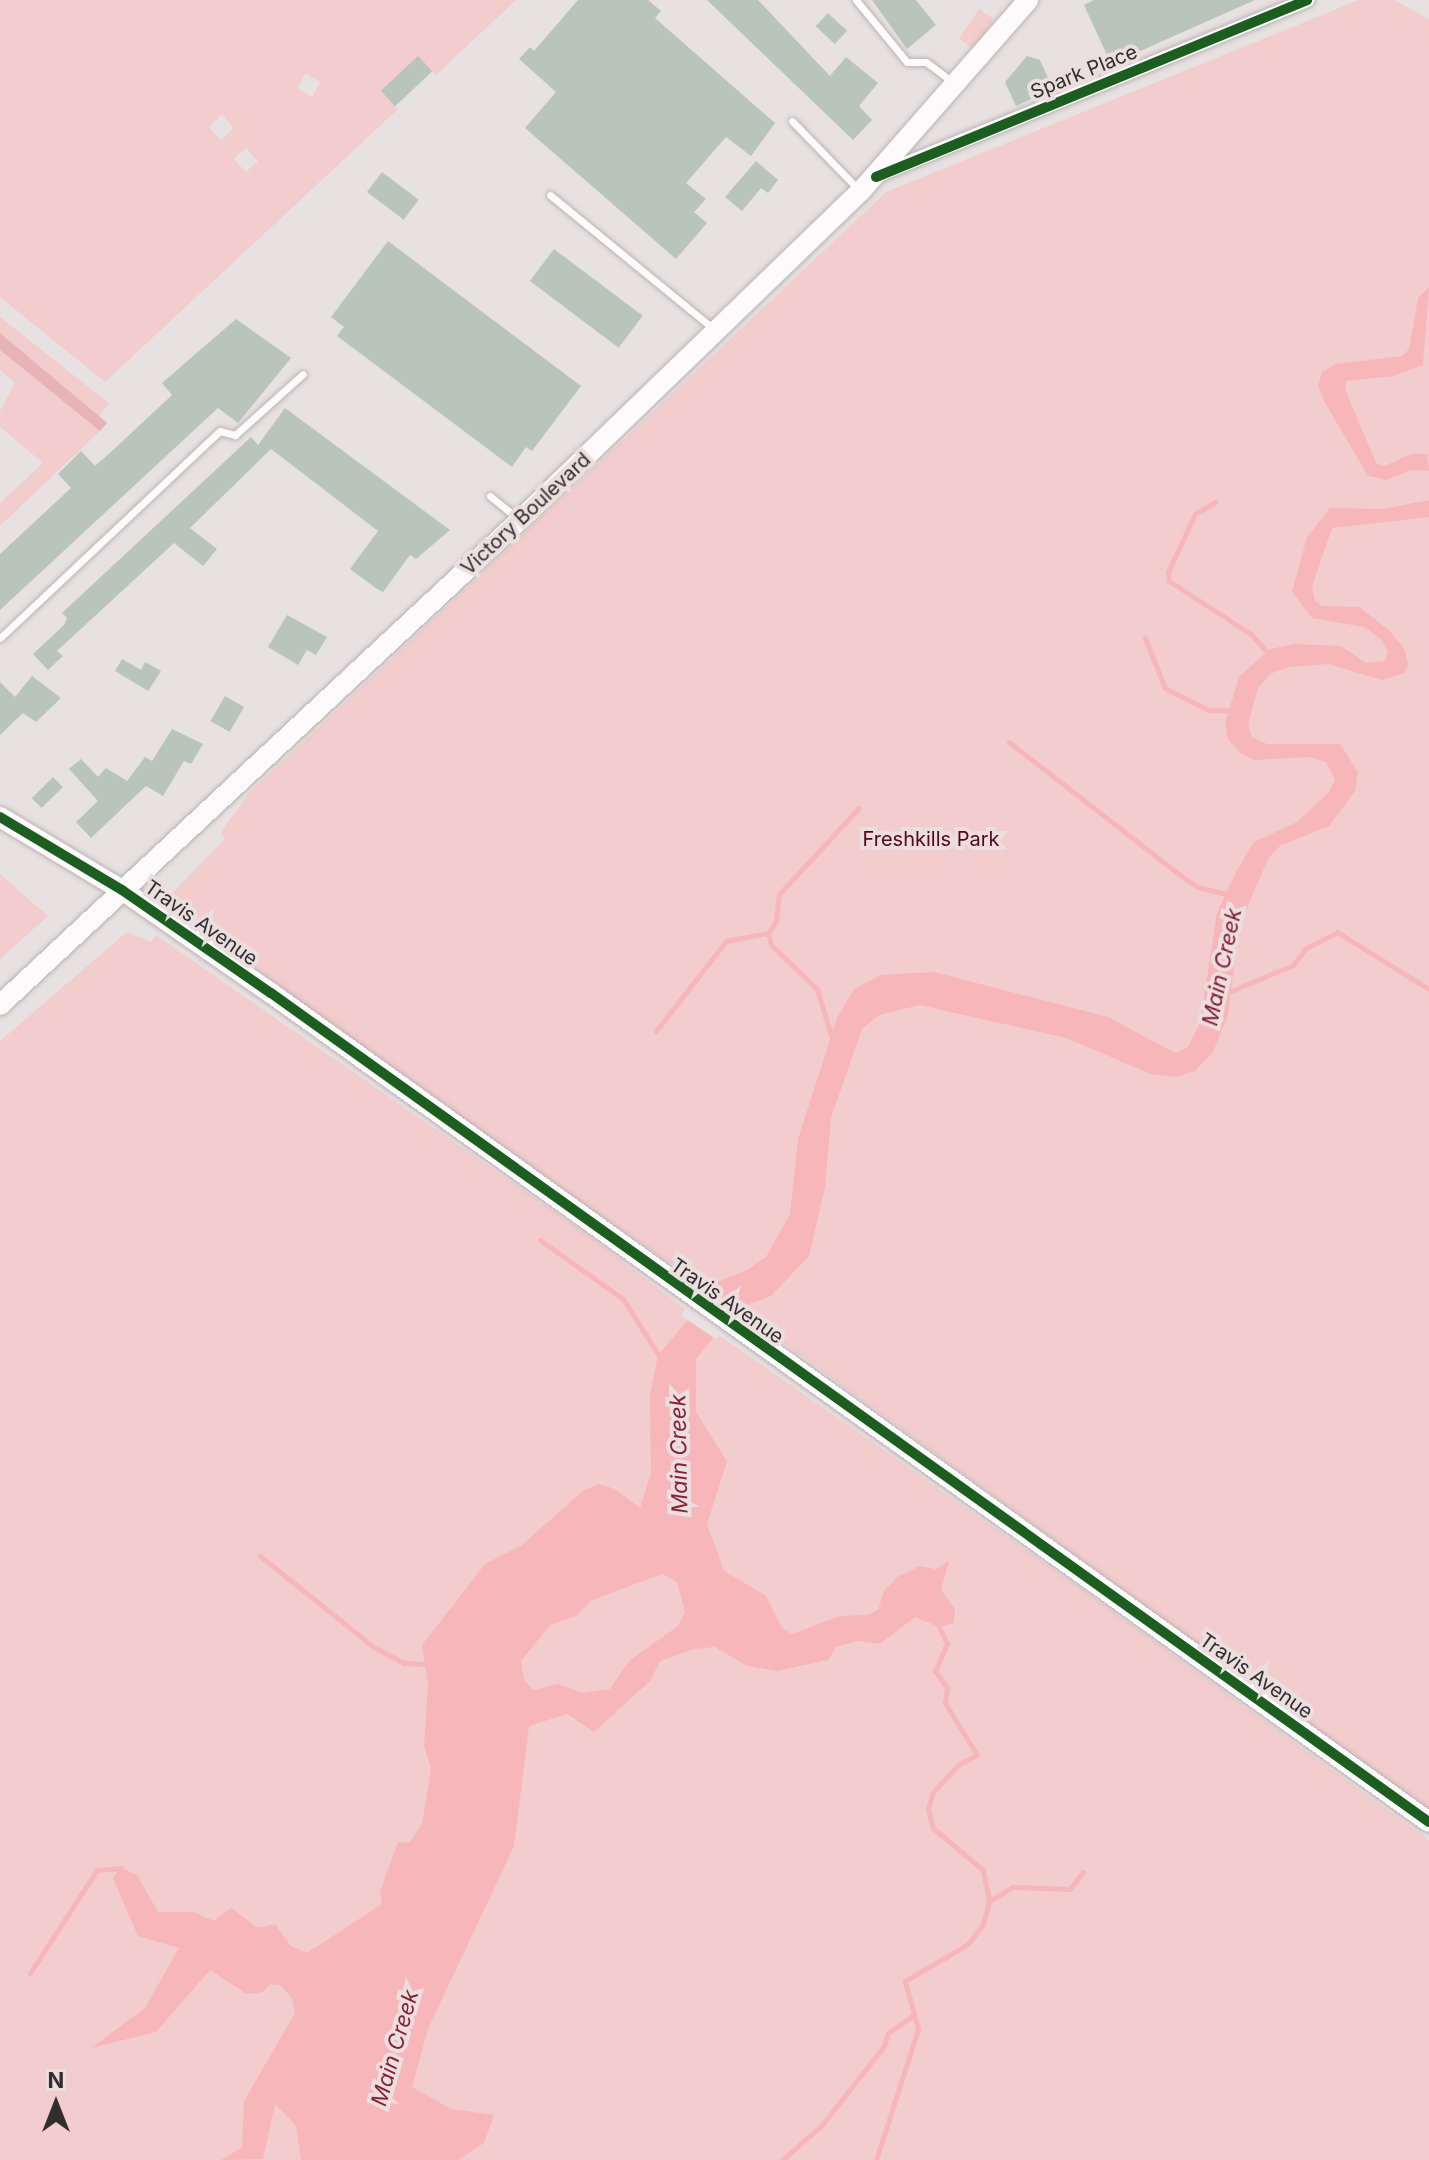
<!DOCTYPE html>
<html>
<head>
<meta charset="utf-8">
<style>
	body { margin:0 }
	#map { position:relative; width:1429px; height:2160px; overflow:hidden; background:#e8e1e1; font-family:Inter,sans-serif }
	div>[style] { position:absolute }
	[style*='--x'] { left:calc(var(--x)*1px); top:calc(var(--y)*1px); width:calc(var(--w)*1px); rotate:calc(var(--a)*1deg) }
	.green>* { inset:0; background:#f3ccce; transform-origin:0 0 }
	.forest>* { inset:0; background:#e6b3b6 }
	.water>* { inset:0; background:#f7b6ba }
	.pier>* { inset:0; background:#e8e1e1; transform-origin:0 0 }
	.stream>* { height:5px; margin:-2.5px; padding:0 2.5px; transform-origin:2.5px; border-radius:2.5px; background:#f7b6ba }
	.building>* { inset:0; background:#b9c5bb; transform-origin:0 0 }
	.roads { filter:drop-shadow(0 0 2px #bab4b4) drop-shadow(0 0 2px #bab4b4) }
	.lane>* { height:7px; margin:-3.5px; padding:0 3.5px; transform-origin:3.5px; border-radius:3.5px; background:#fcfafa }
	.street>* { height:14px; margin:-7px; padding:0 7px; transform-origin:7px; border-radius:7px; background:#fcfafa }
	.secondary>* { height:20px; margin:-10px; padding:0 10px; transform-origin:10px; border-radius:10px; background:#fcfafa }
	.cycleway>* { height:10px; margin:-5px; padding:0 5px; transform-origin:5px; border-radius:5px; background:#1b5e20 }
	span { translate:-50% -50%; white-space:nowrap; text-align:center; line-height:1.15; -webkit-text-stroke:8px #ebdede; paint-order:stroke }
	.street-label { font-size:20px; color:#322d2e }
	.park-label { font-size:20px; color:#550619 }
	.water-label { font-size:22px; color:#862033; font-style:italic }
	.north { position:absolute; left:16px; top:2064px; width:80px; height:80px; -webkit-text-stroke:6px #ebdede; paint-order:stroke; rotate:0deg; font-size:22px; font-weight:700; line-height:32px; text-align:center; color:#322d2e }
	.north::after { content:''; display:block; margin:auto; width:28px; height:36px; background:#322d2e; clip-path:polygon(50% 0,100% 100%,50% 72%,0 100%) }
</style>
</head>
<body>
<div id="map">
	<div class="green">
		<i style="clip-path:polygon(evenodd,0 0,516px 0,436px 75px,418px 57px,381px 91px,398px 109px,105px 382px,0 297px,0 0,306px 73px,320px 82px,312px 97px,297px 88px,306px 73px,0 0,222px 115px,234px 128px,221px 140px,209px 127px,222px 115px,0 0,246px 148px,258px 161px,246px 172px,234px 159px,246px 148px)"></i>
		<i style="clip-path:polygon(1359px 0,1394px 0,1429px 19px,1429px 1812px,737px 1309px,468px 1125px,191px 921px,172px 893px,225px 839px,221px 832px,248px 794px,886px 192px)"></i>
		<i style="left:979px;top:9px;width:18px;height:36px;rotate:34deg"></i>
		<i style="clip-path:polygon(0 317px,109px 403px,99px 416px,0 333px)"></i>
		<i style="clip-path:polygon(0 350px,100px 431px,0 526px,0 503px,43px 463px,0 427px,0 411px,15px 383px,0 370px)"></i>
		<i style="clip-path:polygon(0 874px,48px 916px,0 959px)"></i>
		<i style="clip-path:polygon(127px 932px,151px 942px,156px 935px,592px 1238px,685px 1309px,681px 1316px,716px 1339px,719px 1335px,1086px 1592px,1429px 1840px,1429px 2160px,0 2160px,0 1041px)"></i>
	</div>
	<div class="forest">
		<i style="clip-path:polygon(0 333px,99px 416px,107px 423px,100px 431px,0 350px)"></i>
	</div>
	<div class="water">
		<i style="clip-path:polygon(1429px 287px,1423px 365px,1393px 376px,1346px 381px,1345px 389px,1376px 463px,1384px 466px,1412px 454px,1427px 454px,1429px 471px,1411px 470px,1387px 480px,1368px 476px,1324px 401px,1318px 386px,1322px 372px,1336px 364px,1402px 356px,1409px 349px,1418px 298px)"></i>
		<i style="clip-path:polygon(evenodd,1429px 500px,1429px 517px,1332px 528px,1312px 586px,1315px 601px,1322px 606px,1359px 607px,1390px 631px,1405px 650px,1408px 664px,1404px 673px,1382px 680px,1328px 664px,1289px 667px,1270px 674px,1258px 688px,1248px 725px,1252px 737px,1267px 744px,1340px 744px,1358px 772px,1355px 791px,1329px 826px,1280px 846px,1269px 857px,1239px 926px,1228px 1015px,1213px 1052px,1195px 1071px,1177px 1077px,1151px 1074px,1066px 1038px,920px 1005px,879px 1015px,862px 1029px,831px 1118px,825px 1187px,809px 1256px,771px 1296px,737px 1309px,696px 1359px,696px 1412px,727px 1461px,707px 1524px,724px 1571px,766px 1596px,782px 1628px,792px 1634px,840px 1616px,868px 1615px,878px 1610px,884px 1591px,897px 1577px,920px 1566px,936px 1569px,949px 1561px,941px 1590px,955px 1609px,954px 1623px,939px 1627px,915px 1617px,880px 1644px,858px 1641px,836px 1647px,828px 1660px,777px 1671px,747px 1666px,715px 1647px,694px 1649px,660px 1661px,650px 1681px,594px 1732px,567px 1714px,529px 1726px,514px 1846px,428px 2029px,412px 2087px,451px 2109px,494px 2115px,484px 2143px,458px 2160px,301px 2160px,296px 2126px,275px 2104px,263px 2159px,221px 2160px,242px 2147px,244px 2101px,295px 2013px,292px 1998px,280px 1985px,270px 1984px,263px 1992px,247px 1994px,210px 1970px,156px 2032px,91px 2048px,145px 2008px,179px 1948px,138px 1936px,113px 1878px,121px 1868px,137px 1875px,158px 1912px,193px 1912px,214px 1921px,231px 1908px,258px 1928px,275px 1924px,291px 1946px,307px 1953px,382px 1904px,380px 1892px,398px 1842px,409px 1843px,422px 1824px,431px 1768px,424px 1746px,428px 1683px,422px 1645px,485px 1564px,522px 1545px,584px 1490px,599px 1484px,615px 1489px,640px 1508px,651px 1473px,650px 1394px,658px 1355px,688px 1320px,706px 1287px,747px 1270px,766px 1257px,790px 1214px,798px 1139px,837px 1018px,854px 989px,881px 975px,934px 972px,1108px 1017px,1175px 1053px,1188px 1047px,1200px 1023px,1217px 913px,1236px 872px,1254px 842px,1297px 822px,1329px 792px,1335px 779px,1326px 762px,1309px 757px,1255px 760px,1240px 753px,1228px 739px,1225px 723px,1239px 677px,1270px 649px,1295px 644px,1341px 646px,1366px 663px,1385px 661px,1388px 652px,1381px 639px,1364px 627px,1312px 618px,1292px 592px,1307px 537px,1330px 508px,1383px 509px,1429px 500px,662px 1574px,677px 1582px,685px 1612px,678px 1626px,629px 1661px,610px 1689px,582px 1693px,558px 1684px,533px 1690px,524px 1680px,521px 1661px,550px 1625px,576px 1616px,592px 1600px,662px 1574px)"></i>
	</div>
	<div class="pier">
		<i style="left:702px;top:1285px;width:42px;height:37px;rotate:34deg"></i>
	</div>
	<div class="stream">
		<i style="--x:1215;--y:502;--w:23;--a:149"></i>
		<i style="--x:1195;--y:514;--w:64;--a:115"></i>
		<i style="--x:1168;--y:572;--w:9;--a:84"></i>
		<i style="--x:1169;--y:581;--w:98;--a:32.9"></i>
		<i style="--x:1251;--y:634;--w:28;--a:49"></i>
		<i style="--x:1145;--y:638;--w:54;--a:68.2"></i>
		<i style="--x:1165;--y:688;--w:48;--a:27.1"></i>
		<i style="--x:1208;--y:710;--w:24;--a:2"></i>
		<i style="--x:1009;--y:742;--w:213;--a:37.9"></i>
		<i style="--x:1177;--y:873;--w:25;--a:34"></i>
		<i style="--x:1198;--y:887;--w:33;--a:14"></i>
		<i style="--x:1224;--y:994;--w:75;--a:-22.8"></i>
		<i style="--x:1293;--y:965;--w:21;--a:-53"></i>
		<i style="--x:1306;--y:948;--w:35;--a:-27"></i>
		<i style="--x:1337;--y:932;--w:108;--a:31.8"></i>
		<i style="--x:656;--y:1031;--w:114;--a:-52.1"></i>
		<i style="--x:726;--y:941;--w:43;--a:-10.8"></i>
		<i style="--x:833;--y:1042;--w:55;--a:-106.8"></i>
		<i style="--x:817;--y:989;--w:64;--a:-136.3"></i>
		<i style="--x:771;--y:945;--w:12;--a:-104"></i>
		<i style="--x:768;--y:933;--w:14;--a:-56"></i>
		<i style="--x:776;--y:921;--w:27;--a:-84"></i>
		<i style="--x:779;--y:894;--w:117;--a:-47.1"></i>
		<i style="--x:540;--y:1240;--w:102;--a:35.4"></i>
		<i style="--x:623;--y:1299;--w:69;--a:57.5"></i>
		<i style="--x:260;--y:1556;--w:147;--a:38.7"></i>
		<i style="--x:375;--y:1648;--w:34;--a:27"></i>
		<i style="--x:405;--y:1663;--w:20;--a:3"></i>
		<i style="--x:989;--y:1901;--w:27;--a:-31"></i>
		<i style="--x:1012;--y:1887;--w:58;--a:2"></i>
		<i style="--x:1070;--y:1889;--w:21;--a:-53"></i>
		<i style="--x:30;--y:1973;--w:123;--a:-57"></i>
		<i style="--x:97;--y:1870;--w:24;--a:-5"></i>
		<i style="--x:782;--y:2160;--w:52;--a:-41.1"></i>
		<i style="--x:821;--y:2126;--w:102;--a:-51.8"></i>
		<i style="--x:884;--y:2046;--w:14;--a:-73"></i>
		<i style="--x:888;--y:2033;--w:32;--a:-35"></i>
		<i style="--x:876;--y:2160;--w:138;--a:-72.2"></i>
		<i style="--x:918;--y:2029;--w:50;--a:-105.2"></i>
		<i style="--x:905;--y:1981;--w:73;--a:-30.4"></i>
		<i style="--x:968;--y:1944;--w:25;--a:-53"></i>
		<i style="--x:983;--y:1924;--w:24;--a:-75"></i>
		<i style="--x:989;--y:1901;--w:32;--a:-101"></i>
		<i style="--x:983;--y:1870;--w:65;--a:-140"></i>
		<i style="--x:933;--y:1828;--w:20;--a:-105"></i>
		<i style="--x:928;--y:1809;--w:18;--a:-74"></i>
		<i style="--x:933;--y:1792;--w:37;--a:-47"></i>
		<i style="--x:958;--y:1765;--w:21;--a:-28"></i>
		<i style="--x:977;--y:1755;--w:61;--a:-121.6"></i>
		<i style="--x:945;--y:1703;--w:15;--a:-82"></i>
		<i style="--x:947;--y:1688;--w:21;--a:-125"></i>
		<i style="--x:935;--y:1671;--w:30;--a:-66"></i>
		<i style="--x:947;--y:1644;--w:19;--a:-115"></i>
	</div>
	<div class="building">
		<i style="clip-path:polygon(578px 0,648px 0,661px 11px,655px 18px,775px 123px,751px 156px,726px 137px,686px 183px,706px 199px,694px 212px,707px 223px,676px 259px,525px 128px,556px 92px,519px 59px,530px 47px,534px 51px)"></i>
		<i style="clip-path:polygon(707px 0,758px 0,830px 76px,846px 57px,878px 83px,859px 106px,872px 120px,853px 140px)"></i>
		<i style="clip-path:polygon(872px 0,916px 0,936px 25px,907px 49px)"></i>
		<i style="clip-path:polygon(1094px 0,1255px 0,1111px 64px,1084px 5px)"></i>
		<i style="left:828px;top:13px;width:26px;height:18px;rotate:43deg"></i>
		<i style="left:418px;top:56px;width:21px;height:51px;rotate:47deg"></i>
		<i style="clip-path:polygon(1027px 56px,1040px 60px,1053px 89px,1016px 106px,1005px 82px)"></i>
		<i style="clip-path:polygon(756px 161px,778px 180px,768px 193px,761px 188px,742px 211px,725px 197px)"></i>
		<i style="left:382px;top:172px;width:46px;height:25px;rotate:37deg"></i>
		<i style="clip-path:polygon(388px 241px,581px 386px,532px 451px,526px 447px,512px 467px,337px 336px,344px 327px,331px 317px)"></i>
		<i style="left:554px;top:249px;width:111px;height:40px;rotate:37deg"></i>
		<i style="clip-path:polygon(236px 319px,291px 358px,238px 423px,218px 408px,0 610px,0 554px,71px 488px,58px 474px,81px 451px,95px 466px,112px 451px,172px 395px,162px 383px)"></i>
		<i style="clip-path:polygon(285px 408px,450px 530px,416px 559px,410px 555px,383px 592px,377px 589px,350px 569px,378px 531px,271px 449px,190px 528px,217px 549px,203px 566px,174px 543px,57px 651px,63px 656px,48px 670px,33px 654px,64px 625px,67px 618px,62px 613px,251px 437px,258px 445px)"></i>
		<i style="clip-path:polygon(287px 615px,327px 637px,316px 655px,307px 650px,298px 665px,268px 647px)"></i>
		<i style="clip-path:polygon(122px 659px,141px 670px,145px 662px,161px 671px,148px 691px,115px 671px)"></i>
		<i style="clip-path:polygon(32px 676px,61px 698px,36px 722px,23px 713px,0 735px,0 682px,15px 697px)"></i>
		<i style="left:225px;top:696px;width:22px;height:29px;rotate:30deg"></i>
		<i style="clip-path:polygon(172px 729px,203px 744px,191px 764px,184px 761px,163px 796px,146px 786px,91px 838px,76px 822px,98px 801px,69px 769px,81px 759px,98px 777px,106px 768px,127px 781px,145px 757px,152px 761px)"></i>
		<i style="left:53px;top:777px;width:14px;height:30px;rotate:45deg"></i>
	</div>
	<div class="roads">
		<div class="lane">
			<i style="--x:856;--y:0;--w:80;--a:50.6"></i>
			<i style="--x:907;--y:62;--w:19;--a:0"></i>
			<i style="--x:926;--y:62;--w:35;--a:37"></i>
			<i style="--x:792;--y:121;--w:96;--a:45.8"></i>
			<i style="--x:550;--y:195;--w:213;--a:39.3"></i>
			<i style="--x:490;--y:496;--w:36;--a:39"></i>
			<i style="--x:0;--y:638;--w:302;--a:-43.3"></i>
			<i style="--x:220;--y:431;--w:16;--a:15"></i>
			<i style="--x:235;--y:435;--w:91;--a:-41.9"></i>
		</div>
		<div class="street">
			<i style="--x:876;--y:176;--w:466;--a:-22.2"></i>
		</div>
		<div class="secondary">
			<i style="--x:0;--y:817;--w:142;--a:30.9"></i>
			<i style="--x:122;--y:890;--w:181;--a:34.7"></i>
			<i style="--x:271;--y:993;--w:1424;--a:35.6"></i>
			<i style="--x:0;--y:1005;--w:711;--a:-43.01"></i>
			<i style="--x:520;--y:520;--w:474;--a:-44"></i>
			<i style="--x:861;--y:191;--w:254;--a:-48.8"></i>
		</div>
	</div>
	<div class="cycleway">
		<i style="--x:876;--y:177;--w:466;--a:-22.3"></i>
		<i style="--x:0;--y:817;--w:142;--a:30.9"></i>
		<i style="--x:122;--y:890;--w:181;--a:34.7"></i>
		<i style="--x:271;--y:993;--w:1424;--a:35.6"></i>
	</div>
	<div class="street-label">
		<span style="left:1084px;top:72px;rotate:-22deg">Spark Place</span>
		<span style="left:526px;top:514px;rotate:-43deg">Victory Boulevard</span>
		<span style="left:201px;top:923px;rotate:35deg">Travis Avenue</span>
		<span style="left:727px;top:1301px;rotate:35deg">Travis Avenue</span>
		<span style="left:1256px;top:1676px;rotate:35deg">Travis Avenue</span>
	</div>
	<div class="park-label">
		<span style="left:931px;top:839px">Freshkills Park</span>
	</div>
	<div class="water-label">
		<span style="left:1222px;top:967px;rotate:-78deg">Main Creek</span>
		<span style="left:679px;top:1454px;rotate:-91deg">Main Creek</span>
		<span style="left:395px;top:2048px;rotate:-74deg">Main Creek</span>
	</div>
	<div class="north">N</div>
</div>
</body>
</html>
